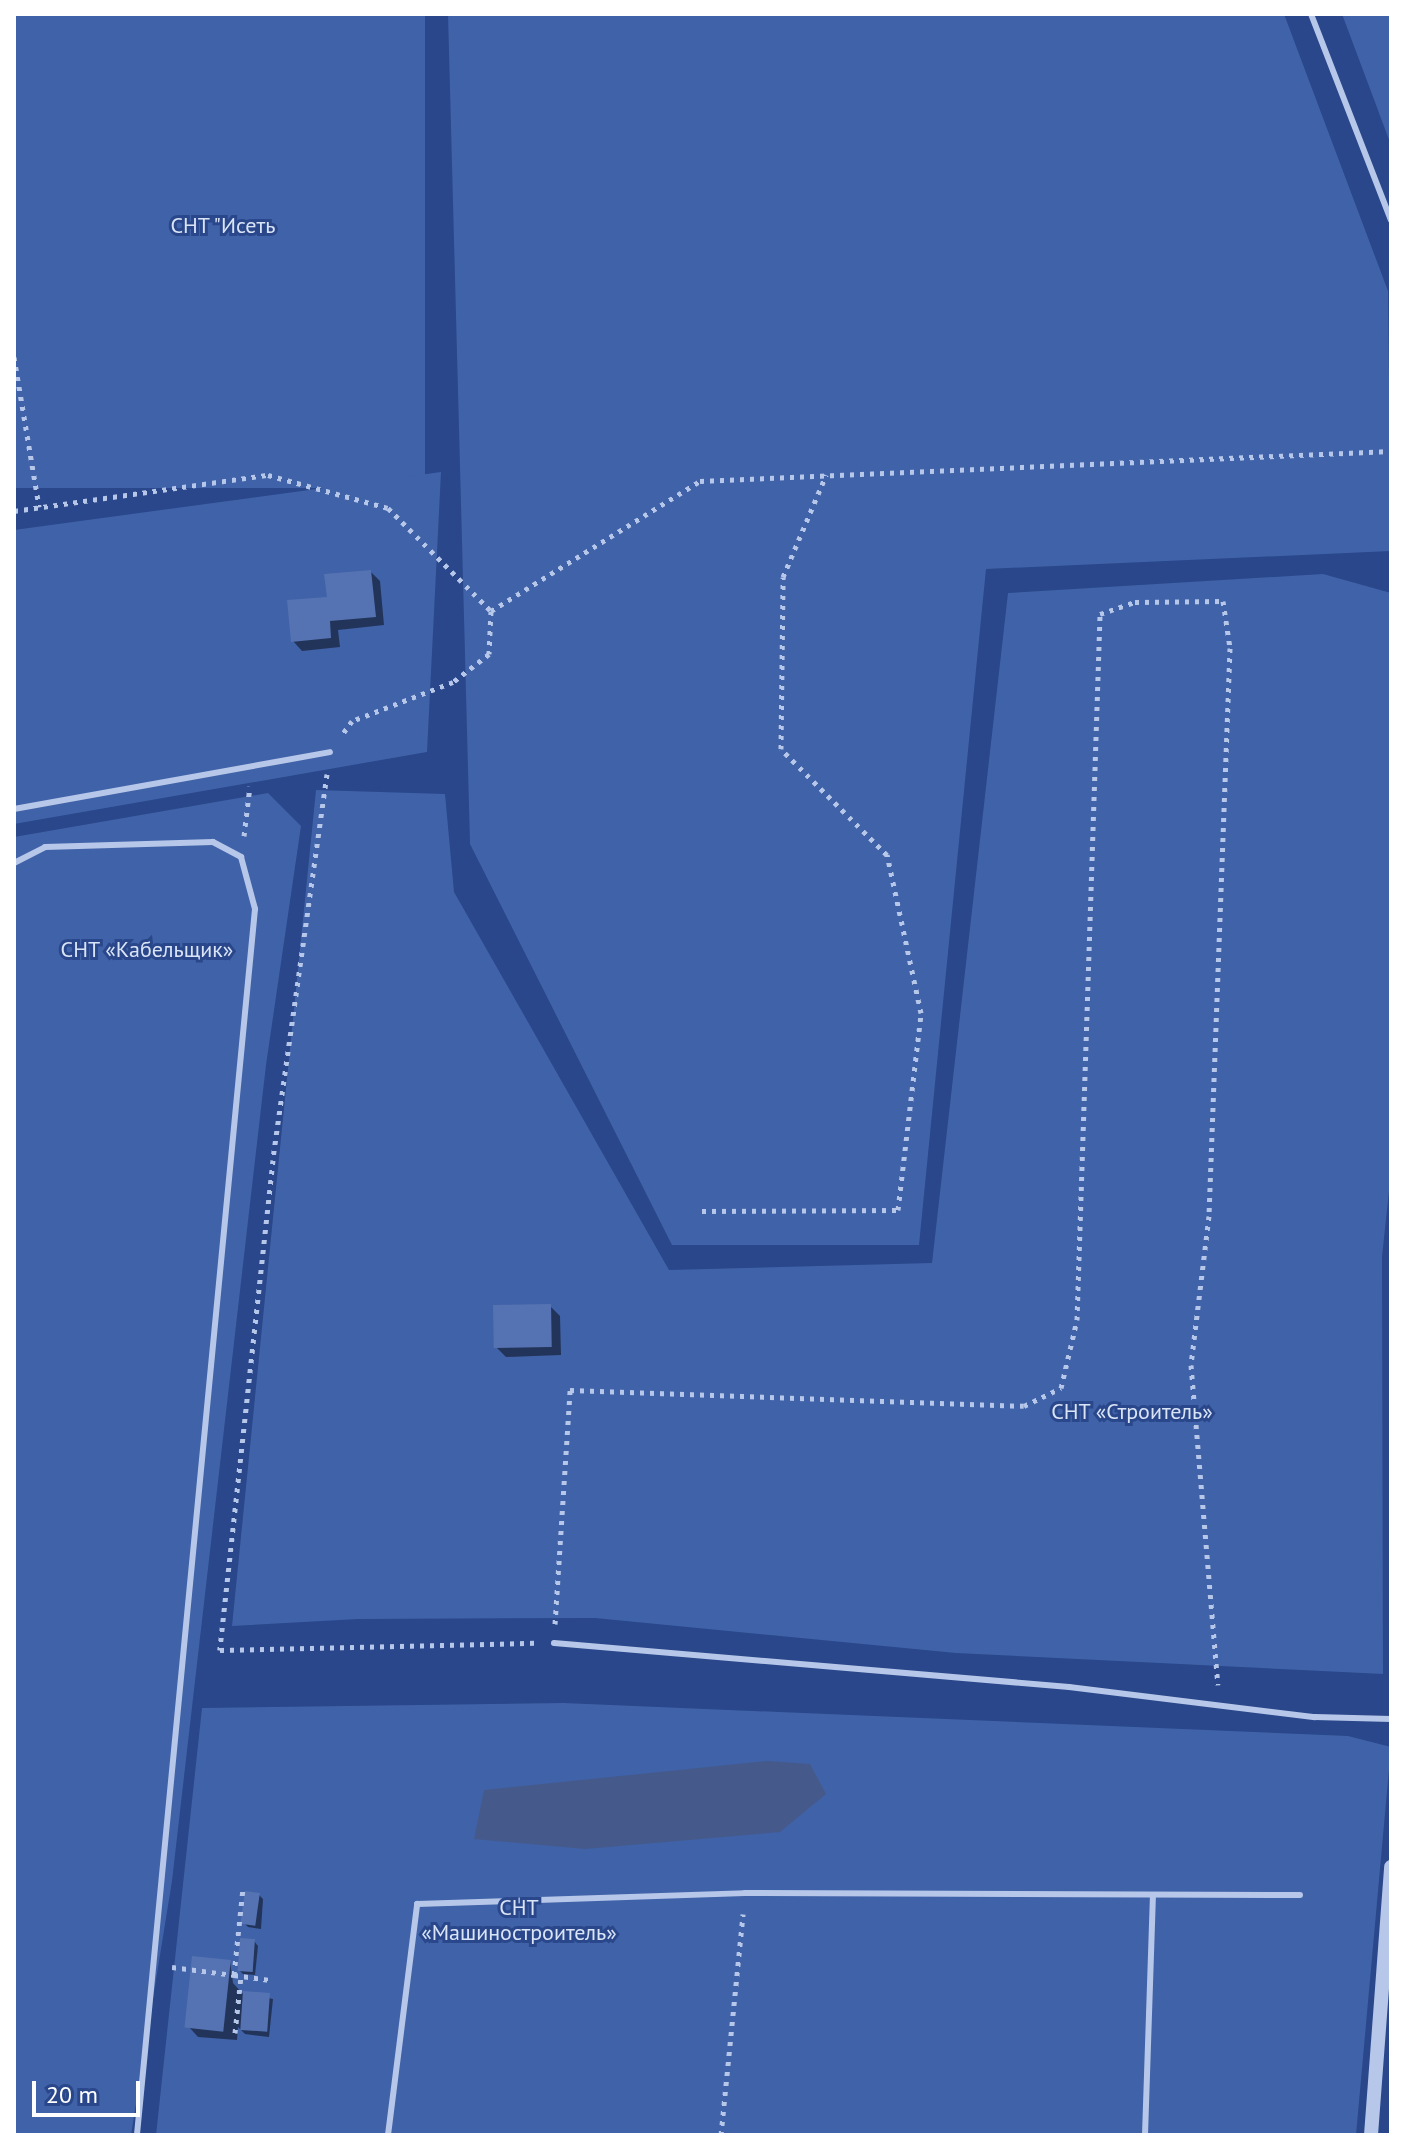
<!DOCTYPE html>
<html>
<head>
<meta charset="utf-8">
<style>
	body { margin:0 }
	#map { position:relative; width:1405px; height:2149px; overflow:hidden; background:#29478a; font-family:"PT Sans",sans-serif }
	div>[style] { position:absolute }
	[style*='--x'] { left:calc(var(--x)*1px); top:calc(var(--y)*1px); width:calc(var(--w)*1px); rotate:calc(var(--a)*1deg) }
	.green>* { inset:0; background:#4062a8; transform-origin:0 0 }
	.water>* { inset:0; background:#455a8b }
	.shadow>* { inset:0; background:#0007 }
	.building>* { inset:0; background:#5573b2; transform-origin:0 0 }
	.path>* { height:5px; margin-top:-2.5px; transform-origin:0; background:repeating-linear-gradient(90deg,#b6c7e9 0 4px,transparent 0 10px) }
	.service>* { height:6px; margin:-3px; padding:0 3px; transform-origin:3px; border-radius:3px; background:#b6c7e9 }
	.tertiary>* { height:14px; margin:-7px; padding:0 7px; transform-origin:7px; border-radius:7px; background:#b6c7e9 }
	span { translate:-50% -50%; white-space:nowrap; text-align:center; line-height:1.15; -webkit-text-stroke:6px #29478a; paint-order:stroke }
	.park-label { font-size:22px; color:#dae4f7 }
	.frame { position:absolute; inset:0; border:16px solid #fff; pointer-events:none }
	.scale { position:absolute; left:32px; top:2081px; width:108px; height:36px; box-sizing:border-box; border:4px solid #fff; border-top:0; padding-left:10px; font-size:24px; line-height:28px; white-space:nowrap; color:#fff; -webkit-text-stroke:6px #29478a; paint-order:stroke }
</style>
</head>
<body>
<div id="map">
	<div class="green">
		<i style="left:14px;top:14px;width:411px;height:474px"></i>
		<i style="clip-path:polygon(448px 14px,1284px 14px,1388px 291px,1391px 551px,986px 569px,919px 1245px,672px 1245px,470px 844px)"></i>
		<i style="clip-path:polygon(1342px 14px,1391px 14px,1391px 145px)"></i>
		<i style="clip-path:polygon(441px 472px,427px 752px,14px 824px,14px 530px)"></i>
		<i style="clip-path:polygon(1323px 574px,1391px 593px,1391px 1172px,1382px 1257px,1383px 1674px,956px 1653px,595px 1618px,358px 1619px,232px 1626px,316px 790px,445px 794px,454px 892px,669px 1270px,932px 1263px,1008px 593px)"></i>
		<i style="clip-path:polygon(268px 793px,301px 826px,266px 1065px,172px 1881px,131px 2135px,14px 2135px,14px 837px)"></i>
		<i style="clip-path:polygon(564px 1703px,1348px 1736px,1391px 1747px,1356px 2135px,156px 2135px,202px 1708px)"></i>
	</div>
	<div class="water">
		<i style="clip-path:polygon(767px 1761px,810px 1764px,826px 1794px,780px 1832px,585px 1849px,474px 1839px,484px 1790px)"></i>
	</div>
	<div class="shadow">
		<i style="clip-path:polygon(371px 572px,380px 581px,384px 625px,338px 630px,340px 647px,302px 651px,293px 641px,329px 599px)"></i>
		<i style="clip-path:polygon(550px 1306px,560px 1316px,561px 1355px,506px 1357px,497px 1348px)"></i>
		<i style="clip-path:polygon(259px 1895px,263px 1899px,261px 1929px,248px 1927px,244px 1923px)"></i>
		<i style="clip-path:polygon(254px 1941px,258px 1946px,255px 1975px,243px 1974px,239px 1970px)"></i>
		<i style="clip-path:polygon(230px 1961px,233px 1983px,242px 1993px,273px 1999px,269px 2037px,245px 2034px,238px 2027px,237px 2040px,198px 2037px,189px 2027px)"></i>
	</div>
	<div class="building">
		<i style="clip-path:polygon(371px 570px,376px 617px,330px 621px,331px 638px,291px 642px,287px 600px,327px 597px,324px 574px)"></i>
		<i style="left:551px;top:1304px;width:43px;height:58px;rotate:89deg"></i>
		<i style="left:245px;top:1891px;width:15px;height:33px;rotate:8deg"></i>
		<i style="left:240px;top:1938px;width:15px;height:33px;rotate:4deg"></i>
		<i style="left:192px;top:1956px;width:39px;height:72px;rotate:6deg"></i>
		<i style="left:243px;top:1991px;width:27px;height:39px;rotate:4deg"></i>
	</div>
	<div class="path">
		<i style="--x:14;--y:357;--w:152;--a:80.5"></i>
		<i style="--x:14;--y:511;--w:257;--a:-8.1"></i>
		<i style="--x:268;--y:475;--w:124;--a:15.4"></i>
		<i style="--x:388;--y:508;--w:146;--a:45"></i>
		<i style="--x:491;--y:611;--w:43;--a:92.7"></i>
		<i style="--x:489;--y:654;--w:46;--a:142.1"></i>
		<i style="--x:453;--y:682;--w:108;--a:158.9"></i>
		<i style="--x:352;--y:721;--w:17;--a:126"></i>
		<i style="--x:491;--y:611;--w:246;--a:-31.9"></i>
		<i style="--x:700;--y:481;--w:692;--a:-2.49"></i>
		<i style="--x:327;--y:774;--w:390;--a:98"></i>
		<i style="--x:273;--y:1160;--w:493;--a:96.2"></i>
		<i style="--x:220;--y:1650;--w:315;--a:-1.3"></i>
		<i style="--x:244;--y:836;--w:50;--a:-83.2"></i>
		<i style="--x:702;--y:1211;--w:196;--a:-0.3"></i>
		<i style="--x:898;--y:1210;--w:198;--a:-83.3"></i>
		<i style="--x:921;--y:1013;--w:162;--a:-102.1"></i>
		<i style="--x:887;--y:855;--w:150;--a:-135"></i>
		<i style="--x:781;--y:749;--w:172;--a:-89.3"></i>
		<i style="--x:783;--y:577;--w:111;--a:-67.1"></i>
		<i style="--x:555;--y:1624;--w:234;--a:-86.3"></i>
		<i style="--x:570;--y:1390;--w:454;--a:2"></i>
		<i style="--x:1024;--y:1406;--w:41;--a:-25.9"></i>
		<i style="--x:1061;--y:1388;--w:70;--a:-76.8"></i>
		<i style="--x:1077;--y:1320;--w:706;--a:-88.13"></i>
		<i style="--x:1100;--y:614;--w:37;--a:-19"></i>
		<i style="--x:1135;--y:602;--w:88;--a:-0.7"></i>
		<i style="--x:1223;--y:601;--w:48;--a:81.5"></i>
		<i style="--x:1230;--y:648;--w:568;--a:92.12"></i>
		<i style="--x:1209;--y:1216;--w:150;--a:96.9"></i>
		<i style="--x:1191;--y:1365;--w:321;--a:85.2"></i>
		<i style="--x:172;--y:1967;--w:63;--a:7.4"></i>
		<i style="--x:234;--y:1975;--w:87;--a:-84.1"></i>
		<i style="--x:234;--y:1975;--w:36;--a:8"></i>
		<i style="--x:235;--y:2033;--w:57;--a:-84"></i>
		<i style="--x:721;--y:2135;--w:222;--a:-84.3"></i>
	</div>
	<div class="service">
		<i style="--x:1311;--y:14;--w:221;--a:68.8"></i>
		<i style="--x:14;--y:809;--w:321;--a:-10.2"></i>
		<i style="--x:14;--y:863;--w:35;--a:-27"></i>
		<i style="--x:45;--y:847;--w:168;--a:-1.7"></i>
		<i style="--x:213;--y:842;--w:32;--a:28"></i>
		<i style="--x:241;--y:857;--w:54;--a:74.9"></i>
		<i style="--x:255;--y:909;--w:1232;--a:95.5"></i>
		<i style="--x:554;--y:1643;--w:517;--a:4.88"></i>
		<i style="--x:1069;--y:1687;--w:248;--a:7"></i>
		<i style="--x:1315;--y:1717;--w:76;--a:1.5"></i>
		<i style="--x:388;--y:2135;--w:233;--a:-82.8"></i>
		<i style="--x:417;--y:1904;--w:328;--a:-1.9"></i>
		<i style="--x:745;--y:1893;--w:555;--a:0.21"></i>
		<i style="--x:1145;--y:2135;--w:240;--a:-88.1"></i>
	</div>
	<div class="tertiary">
		<i style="--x:1371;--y:2135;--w:269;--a:-85.7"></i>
	</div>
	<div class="park-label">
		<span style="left:223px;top:226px">СНТ "Исеть</span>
		<span style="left:147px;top:950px">СНТ «Кабельщик»</span>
		<span style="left:1132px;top:1412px">СНТ «Строитель»</span>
		<span style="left:519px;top:1920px">СНТ<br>«Машиностроитель»</span>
	</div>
	<div class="frame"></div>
	<div class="scale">20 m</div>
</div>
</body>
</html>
